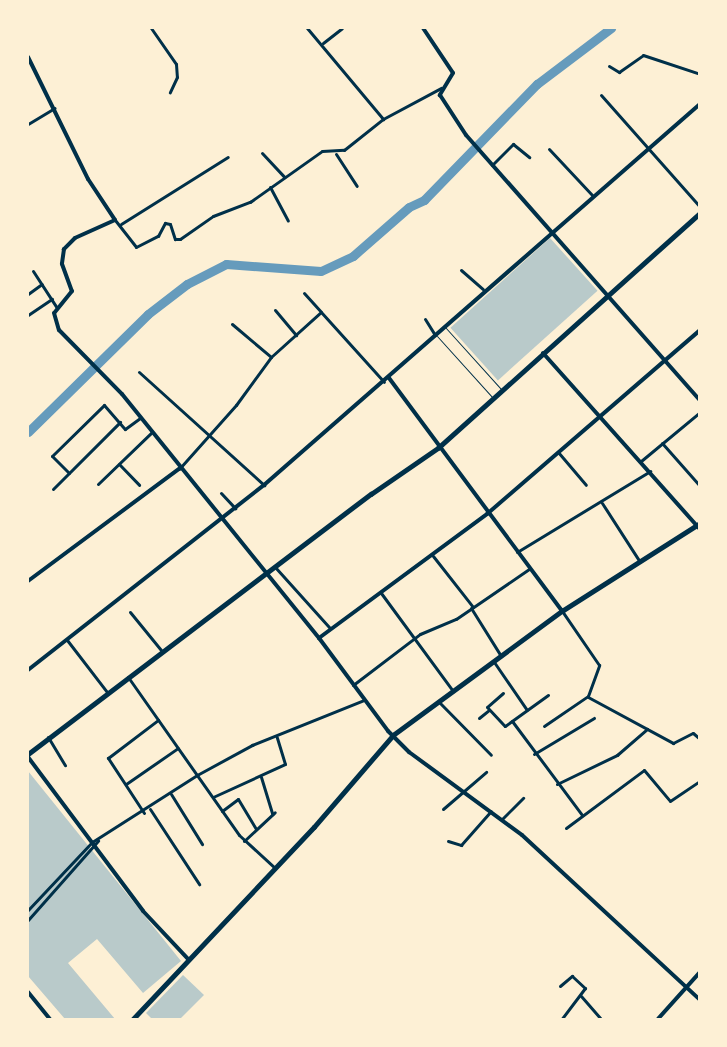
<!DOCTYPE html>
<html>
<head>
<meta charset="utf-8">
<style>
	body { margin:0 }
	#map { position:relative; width:727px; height:1047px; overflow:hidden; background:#fdf0d5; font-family:Overpass,sans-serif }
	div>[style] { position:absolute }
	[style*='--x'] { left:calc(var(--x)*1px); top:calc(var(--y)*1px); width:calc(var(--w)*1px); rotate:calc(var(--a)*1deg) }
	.green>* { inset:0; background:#b9caca; transform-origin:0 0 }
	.river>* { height:9px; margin:-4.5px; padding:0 4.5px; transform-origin:4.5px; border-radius:4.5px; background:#669bbc }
	.service>* { height:1px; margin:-0.5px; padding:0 0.5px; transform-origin:0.5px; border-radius:0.5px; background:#003049 }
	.minor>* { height:3px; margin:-1.5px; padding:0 1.5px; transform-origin:1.5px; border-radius:1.5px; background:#003049 }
	.tertiary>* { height:4px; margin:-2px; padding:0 2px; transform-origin:2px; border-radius:2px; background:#003049 }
	.secondary>* { height:4.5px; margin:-2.25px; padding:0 2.25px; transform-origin:2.25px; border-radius:2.25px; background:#003049 }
	.primary>* { height:4.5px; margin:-2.25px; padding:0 2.25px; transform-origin:2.25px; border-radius:2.25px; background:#003049 }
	span { translate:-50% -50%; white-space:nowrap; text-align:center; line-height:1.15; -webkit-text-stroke:4.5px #fdf0d5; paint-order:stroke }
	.frame { position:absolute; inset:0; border:29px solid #fdf0d5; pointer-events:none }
</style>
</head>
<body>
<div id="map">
	<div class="green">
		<i style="left:550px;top:238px;width:71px;height:134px;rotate:48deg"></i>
		<i style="clip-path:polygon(28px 771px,181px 961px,143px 993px,97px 939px,68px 963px,115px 1019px,65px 1019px,28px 976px)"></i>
		<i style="clip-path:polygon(183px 975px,204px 995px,180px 1019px,152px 1019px,146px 1013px)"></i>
	</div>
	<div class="river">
		<i style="--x:28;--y:432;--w:168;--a:-44.5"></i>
		<i style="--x:148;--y:314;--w:49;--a:-37.6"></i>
		<i style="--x:187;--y:284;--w:44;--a:-27.1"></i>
		<i style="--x:226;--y:264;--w:95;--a:4.2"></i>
		<i style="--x:321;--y:271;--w:35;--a:-25"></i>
		<i style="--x:353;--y:256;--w:74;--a:-41.2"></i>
		<i style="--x:409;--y:207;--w:17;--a:-25"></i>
		<i style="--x:424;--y:200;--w:162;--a:-45.8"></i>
		<i style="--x:537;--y:84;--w:93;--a:-37.1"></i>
	</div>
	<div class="service">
		<i style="--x:445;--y:327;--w:84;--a:47.9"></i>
		<i style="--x:437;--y:336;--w:84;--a:47.9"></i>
	</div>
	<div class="minor">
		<i style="--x:151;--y:28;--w:44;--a:55.2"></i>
		<i style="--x:176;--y:64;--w:13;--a:86"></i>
		<i style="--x:177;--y:77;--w:17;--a:115"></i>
		<i style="--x:307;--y:28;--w:119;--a:50.1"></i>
		<i style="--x:323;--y:43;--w:24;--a:-38"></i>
		<i style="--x:609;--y:66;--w:12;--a:31"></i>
		<i style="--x:619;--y:72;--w:29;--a:-35"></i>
		<i style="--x:643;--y:55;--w:60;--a:18.4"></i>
		<i style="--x:601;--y:95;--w:149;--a:48.5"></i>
		<i style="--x:28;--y:124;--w:31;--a:-31"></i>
		<i style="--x:549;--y:149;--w:63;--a:46.9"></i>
		<i style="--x:262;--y:153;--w:33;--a:47"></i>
		<i style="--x:336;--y:154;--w:38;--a:57"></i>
		<i style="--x:492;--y:165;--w:30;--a:-45"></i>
		<i style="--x:513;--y:144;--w:21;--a:39"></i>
		<i style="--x:270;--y:187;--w:38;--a:62"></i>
		<i style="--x:115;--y:220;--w:34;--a:52"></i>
		<i style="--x:136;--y:247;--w:25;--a:-27"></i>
		<i style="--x:158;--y:236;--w:15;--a:-62"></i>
		<i style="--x:165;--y:223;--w:5;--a:11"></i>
		<i style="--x:170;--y:224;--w:16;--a:72"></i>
		<i style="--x:175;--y:239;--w:5;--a:0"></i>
		<i style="--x:180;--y:239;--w:40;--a:-34.9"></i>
		<i style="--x:213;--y:216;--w:40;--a:-21"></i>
		<i style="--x:250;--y:202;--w:88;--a:-35.3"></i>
		<i style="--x:322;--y:151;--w:22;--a:-3"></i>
		<i style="--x:344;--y:150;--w:50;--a:-38.5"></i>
		<i style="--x:383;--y:119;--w:66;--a:-28.1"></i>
		<i style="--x:121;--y:224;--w:126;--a:-32.1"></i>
		<i style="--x:461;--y:270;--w:29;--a:41"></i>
		<i style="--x:33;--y:271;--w:44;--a:57"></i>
		<i style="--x:304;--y:293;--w:25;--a:48"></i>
		<i style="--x:28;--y:294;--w:17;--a:-36"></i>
		<i style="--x:275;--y:310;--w:33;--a:50"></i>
		<i style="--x:28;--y:315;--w:29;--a:-34"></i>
		<i style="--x:425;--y:319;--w:19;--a:58"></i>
		<i style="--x:232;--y:324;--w:51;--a:40.2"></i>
		<i style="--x:139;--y:372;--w:169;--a:42.1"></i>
		<i style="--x:662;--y:443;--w:57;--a:48.5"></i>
		<i style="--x:558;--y:452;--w:43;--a:49.7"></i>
		<i style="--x:641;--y:461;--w:77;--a:-39.7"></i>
		<i style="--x:119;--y:464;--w:29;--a:46"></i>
		<i style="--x:179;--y:469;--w:86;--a:-48.3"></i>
		<i style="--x:236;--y:405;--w:59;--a:-53.9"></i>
		<i style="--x:271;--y:357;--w:67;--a:-42"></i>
		<i style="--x:321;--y:312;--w:94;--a:48"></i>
		<i style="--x:69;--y:473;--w:24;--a:-135"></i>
		<i style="--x:52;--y:456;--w:73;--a:-44.4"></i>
		<i style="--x:104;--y:405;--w:32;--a:49"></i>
		<i style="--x:125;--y:429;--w:19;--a:-36"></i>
		<i style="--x:98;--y:484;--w:74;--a:-43.9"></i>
		<i style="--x:53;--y:489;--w:95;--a:-45"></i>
		<i style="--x:221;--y:493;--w:21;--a:47"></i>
		<i style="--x:602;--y:503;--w:70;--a:57.2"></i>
		<i style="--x:517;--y:552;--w:156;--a:-31.3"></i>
		<i style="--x:433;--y:556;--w:65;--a:51.9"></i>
		<i style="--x:275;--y:567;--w:82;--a:48"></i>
		<i style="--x:381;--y:593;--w:122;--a:53.7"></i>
		<i style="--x:471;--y:608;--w:57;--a:58"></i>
		<i style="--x:130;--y:612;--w:49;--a:50.8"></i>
		<i style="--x:67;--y:640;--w:66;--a:52.4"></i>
		<i style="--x:494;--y:662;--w:58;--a:55.5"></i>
		<i style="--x:128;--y:677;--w:193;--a:54.9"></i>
		<i style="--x:239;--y:835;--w:49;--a:42.5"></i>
		<i style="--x:353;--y:685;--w:84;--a:-37.3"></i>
		<i style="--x:420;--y:634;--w:39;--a:-23"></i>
		<i style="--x:456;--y:619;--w:88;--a:-34.4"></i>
		<i style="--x:503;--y:693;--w:21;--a:139"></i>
		<i style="--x:487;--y:707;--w:26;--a:47"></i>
		<i style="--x:505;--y:726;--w:53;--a:-35.8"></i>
		<i style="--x:588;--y:697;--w:97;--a:28.4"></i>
		<i style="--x:673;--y:743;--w:22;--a:-27"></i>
		<i style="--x:693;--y:733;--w:9;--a:41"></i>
		<i style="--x:439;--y:702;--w:74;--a:45.5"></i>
		<i style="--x:479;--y:718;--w:13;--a:-39"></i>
		<i style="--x:512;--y:721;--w:117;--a:53.3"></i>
		<i style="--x:544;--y:726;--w:53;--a:-34.3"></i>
		<i style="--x:588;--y:696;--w:33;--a:-70"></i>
		<i style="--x:599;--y:665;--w:65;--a:-124.4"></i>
		<i style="--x:48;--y:737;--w:33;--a:59"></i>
		<i style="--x:534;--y:754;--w:70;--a:-31"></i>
		<i style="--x:261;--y:777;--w:39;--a:73"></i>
		<i style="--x:126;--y:784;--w:63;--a:-34.7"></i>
		<i style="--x:557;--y:784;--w:67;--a:-25.8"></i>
		<i style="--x:617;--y:755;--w:40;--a:-41"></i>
		<i style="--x:171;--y:794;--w:59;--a:58.2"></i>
		<i style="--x:213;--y:797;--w:79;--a:-24.6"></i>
		<i style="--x:285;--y:764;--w:28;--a:-107"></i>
		<i style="--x:150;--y:809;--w:90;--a:56.8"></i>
		<i style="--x:443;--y:809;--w:57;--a:-40.7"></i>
		<i style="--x:222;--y:811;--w:20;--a:-37"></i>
		<i style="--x:238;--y:799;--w:35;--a:59"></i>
		<i style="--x:144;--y:813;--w:66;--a:-123.2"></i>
		<i style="--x:108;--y:758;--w:63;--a:-37.2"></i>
		<i style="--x:700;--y:813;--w:8;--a:90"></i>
		<i style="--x:502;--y:819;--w:30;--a:-45"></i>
		<i style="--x:566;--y:828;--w:97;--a:-36.6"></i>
		<i style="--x:644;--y:770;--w:40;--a:50"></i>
		<i style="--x:670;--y:801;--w:36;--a:-34"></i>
		<i style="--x:244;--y:841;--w:42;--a:-43.1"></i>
		<i style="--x:448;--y:841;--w:14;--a:17"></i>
		<i style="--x:461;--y:845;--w:45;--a:-48.6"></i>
		<i style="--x:28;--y:910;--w:93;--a:-46.7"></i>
		<i style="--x:92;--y:842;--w:125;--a:-32.5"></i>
		<i style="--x:197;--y:775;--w:63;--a:-28.6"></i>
		<i style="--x:252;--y:745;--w:121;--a:-21.9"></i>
		<i style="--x:28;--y:920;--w:106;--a:-48.5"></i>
		<i style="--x:560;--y:986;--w:16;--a:-40"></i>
		<i style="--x:572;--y:976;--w:18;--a:43"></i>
		<i style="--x:585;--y:988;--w:40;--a:127"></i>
		<i style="--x:581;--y:996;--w:32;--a:49"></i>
	</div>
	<div class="tertiary">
		<i style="--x:423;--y:28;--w:54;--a:56.3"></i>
		<i style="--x:453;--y:73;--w:26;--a:121"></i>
		<i style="--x:440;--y:95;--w:48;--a:57"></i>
		<i style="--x:466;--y:135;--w:354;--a:48.6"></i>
		<i style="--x:28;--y:57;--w:136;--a:63.8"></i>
		<i style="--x:88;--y:179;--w:49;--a:56.6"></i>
		<i style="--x:115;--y:220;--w:44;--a:155.8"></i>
		<i style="--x:75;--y:238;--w:16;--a:135"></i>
		<i style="--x:64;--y:249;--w:15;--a:98"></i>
		<i style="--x:62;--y:264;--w:29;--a:70"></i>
		<i style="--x:72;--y:291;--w:28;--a:129"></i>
		<i style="--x:54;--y:313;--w:18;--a:74"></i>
		<i style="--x:59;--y:330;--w:90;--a:45.5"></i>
		<i style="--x:122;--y:394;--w:314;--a:51.1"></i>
		<i style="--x:319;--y:638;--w:116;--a:53.4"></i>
		<i style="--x:388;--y:731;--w:30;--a:45"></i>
		<i style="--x:409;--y:752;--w:140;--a:36.3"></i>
		<i style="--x:522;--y:835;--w:243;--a:42.8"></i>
		<i style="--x:543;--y:353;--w:236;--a:48.3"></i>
		<i style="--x:389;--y:378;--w:290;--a:53.4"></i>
		<i style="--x:28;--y:581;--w:188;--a:-36.6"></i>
		<i style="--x:319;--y:638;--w:209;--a:-36.4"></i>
		<i style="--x:487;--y:514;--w:281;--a:-40.8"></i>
		<i style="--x:28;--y:670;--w:300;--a:-38.1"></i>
		<i style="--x:264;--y:485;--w:579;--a:-41.15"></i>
		<i style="--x:28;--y:757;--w:192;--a:53.2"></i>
		<i style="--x:143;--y:911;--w:66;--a:46.8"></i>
		<i style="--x:28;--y:992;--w:36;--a:51"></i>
		<i style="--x:657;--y:1020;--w:64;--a:-48.1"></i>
	</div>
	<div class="secondary">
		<i style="--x:132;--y:1020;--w:265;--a:-46.7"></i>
		<i style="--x:314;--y:827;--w:121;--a:-49.3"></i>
		<i style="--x:393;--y:735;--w:210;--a:-36.3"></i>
		<i style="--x:562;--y:611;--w:164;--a:-32.5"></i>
	</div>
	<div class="primary">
		<i style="--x:28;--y:754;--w:430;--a:-37.2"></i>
		<i style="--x:371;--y:494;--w:81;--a:-34.5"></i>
		<i style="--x:438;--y:448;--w:352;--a:-41.9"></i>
	</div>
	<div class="frame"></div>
</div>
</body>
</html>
